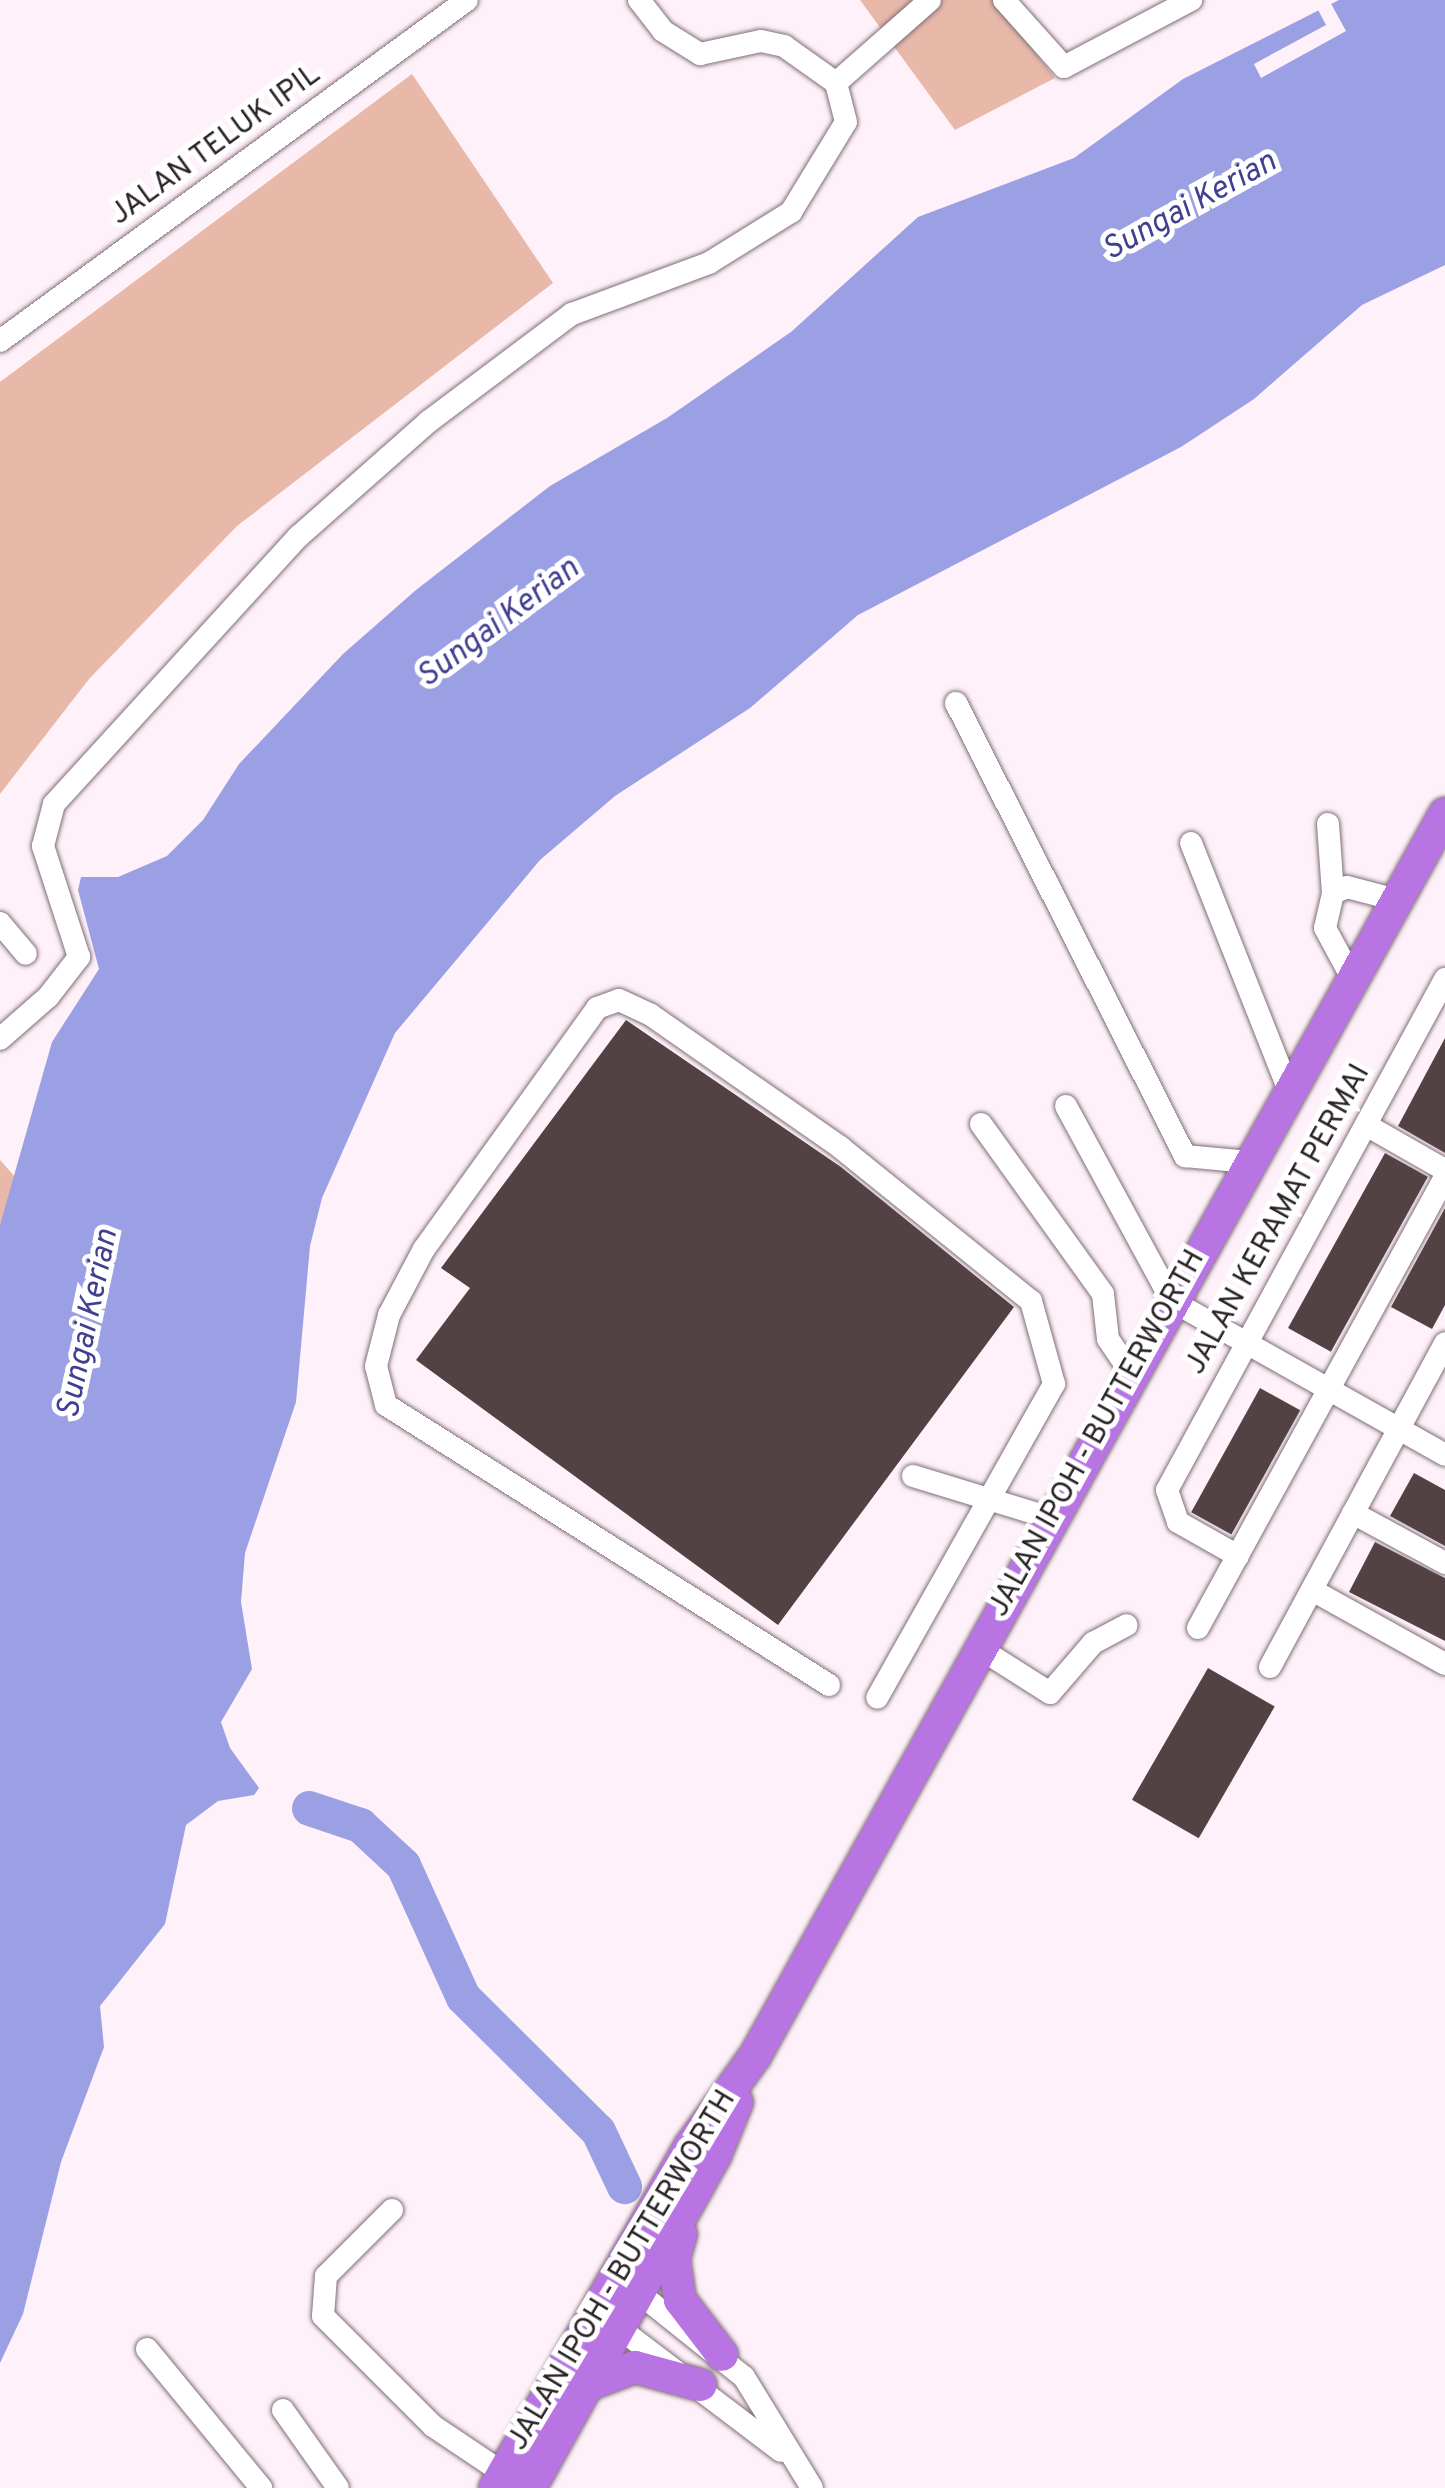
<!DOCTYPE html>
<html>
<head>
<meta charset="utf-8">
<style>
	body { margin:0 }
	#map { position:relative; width:1445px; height:2488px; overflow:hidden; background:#fff1f9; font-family:Overpass,sans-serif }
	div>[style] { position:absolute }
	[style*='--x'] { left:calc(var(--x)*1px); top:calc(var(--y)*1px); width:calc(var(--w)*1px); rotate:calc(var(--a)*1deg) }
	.green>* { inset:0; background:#e8b8a9 }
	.water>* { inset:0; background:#9b9fe3 }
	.pier>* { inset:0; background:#fff1f9 }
	.river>* { height:35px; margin:-17.5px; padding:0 17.5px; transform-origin:17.5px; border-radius:17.5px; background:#9b9fe3 }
	.building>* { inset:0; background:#534244; transform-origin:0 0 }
	.roads { filter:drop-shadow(0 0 2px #7e6e78) drop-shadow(0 0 2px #7e6e78) }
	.minor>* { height:22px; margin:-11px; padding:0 11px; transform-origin:11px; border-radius:11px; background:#fff }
	.highway>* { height:32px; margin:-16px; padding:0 16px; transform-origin:16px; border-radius:16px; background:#b774e2 }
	span { translate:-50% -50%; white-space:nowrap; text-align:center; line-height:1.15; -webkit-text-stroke:10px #fff; paint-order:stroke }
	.street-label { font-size:30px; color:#2a2428 }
	.water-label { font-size:32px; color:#433f90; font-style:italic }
</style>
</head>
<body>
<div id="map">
	<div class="green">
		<i style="clip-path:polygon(860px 0,994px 0,1055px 78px,955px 130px)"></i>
		<i style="clip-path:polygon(412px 74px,553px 283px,237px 526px,89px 679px,0 794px,0 382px)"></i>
		<i style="clip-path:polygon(0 1160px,16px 1178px,0 1225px)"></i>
	</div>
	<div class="water">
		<i style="clip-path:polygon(1339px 0,1445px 0,1445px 265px,1362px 305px,1254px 399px,1181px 447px,858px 615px,750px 708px,615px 796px,540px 860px,395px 1033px,322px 1198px,310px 1246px,296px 1402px,245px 1553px,241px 1602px,252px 1669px,221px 1722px,230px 1748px,259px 1788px,254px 1795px,218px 1801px,186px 1825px,165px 1924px,100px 2006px,104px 2047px,61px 2162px,23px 2314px,0 2363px,0 1225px,52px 1042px,99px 969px,78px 890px,81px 877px,118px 877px,167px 856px,203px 820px,239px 764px,343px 654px,416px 590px,550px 486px,667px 418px,791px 332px,918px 217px,1074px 158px,1183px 79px)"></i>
	</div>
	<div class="pier">
		<i style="clip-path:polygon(1329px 0,1346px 31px,1261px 78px,1254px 64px,1326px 25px,1316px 6px)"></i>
	</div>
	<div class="river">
		<i style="--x:309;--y:1808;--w:54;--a:18.4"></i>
		<i style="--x:360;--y:1825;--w:59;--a:42.9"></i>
		<i style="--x:403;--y:1865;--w:145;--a:65.6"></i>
		<i style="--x:463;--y:1997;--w:190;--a:44.8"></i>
		<i style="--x:598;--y:2131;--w:61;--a:64.7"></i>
	</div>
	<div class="building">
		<i style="clip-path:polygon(626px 1020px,841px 1167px,1014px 1307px,778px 1625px,416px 1360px,470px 1288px,441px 1268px)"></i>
		<i style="clip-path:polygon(1445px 1038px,1445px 1153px,1398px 1126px)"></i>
		<i style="left:1385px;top:1153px;width:49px;height:200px;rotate:29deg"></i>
		<i style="clip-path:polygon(1445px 1208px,1445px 1305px,1432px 1329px,1391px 1307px)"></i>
		<i style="left:1260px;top:1388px;width:46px;height:142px;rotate:29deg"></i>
		<i style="clip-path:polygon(1414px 1473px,1445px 1490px,1445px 1546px,1390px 1516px)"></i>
		<i style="clip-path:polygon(1375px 1542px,1445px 1578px,1445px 1641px,1349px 1592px)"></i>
		<i style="left:1208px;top:1668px;width:77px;height:152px;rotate:30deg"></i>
	</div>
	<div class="roads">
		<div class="minor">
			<i style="--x:639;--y:0;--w:39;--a:52"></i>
			<i style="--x:663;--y:31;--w:44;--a:31.9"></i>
			<i style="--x:700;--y:54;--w:62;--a:-12"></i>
			<i style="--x:761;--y:41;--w:24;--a:12"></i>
			<i style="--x:784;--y:46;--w:64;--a:35.4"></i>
			<i style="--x:1004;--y:0;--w:90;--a:48.2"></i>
			<i style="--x:1064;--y:67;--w:144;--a:-27.8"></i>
			<i style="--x:0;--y:341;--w:578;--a:-36.14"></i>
			<i style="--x:956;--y:703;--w:508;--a:63.18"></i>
			<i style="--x:1185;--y:1156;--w:64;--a:5.4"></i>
			<i style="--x:1328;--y:824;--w:69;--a:85.9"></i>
			<i style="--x:1191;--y:843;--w:267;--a:68.4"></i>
			<i style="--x:0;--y:923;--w:40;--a:50"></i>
			<i style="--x:1352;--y:978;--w:57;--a:-118.4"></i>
			<i style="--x:1325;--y:928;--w:36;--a:-77"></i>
			<i style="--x:1333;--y:893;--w:15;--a:-23"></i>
			<i style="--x:1347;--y:887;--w:52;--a:14.6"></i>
			<i style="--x:0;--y:1039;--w:64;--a:-41.2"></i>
			<i style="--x:48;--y:997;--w:51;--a:-52.2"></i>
			<i style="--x:79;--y:957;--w:117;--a:-108"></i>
			<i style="--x:43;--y:846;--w:43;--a:-75.3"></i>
			<i style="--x:54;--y:804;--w:362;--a:-47.6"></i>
			<i style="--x:298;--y:537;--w:174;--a:-41.5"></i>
			<i style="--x:428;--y:422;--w:180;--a:-36.9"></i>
			<i style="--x:572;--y:314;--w:146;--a:-20.4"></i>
			<i style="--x:709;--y:263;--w:97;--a:-31.9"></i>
			<i style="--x:791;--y:212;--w:105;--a:-58.6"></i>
			<i style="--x:846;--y:122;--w:40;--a:-104.4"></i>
			<i style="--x:836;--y:83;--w:125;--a:-41.4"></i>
			<i style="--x:1066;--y:1106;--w:222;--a:61.5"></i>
			<i style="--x:1172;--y:1301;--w:313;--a:29.4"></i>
			<i style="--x:981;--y:1124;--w:209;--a:54.3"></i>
			<i style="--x:1103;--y:1294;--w:45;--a:83.7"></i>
			<i style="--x:1108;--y:1339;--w:41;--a:55.9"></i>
			<i style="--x:1366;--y:1125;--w:91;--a:29.7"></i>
			<i style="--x:913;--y:1476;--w:143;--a:17"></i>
			<i style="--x:1353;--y:1513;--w:105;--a:28.5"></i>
			<i style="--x:1238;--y:1556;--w:69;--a:-150.5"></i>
			<i style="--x:1178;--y:1522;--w:34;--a:-109"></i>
			<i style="--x:1167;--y:1490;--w:582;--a:-61.45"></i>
			<i style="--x:1312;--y:1590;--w:152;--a:29.1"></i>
			<i style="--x:1198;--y:1628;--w:514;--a:-61.29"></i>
			<i style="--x:979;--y:1648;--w:84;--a:32.4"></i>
			<i style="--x:1050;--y:1693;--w:66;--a:-49.3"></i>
			<i style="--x:1093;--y:1643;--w:38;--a:-28"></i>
			<i style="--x:1270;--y:1667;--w:368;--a:-61.6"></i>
			<i style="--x:829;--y:1685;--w:524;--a:-147.7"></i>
			<i style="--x:386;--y:1405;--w:40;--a:-104.4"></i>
			<i style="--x:376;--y:1366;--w:53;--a:-75.7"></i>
			<i style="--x:389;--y:1315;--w:75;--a:-62.1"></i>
			<i style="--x:424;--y:1249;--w:297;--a:-54.3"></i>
			<i style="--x:597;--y:1008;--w:23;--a:-20"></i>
			<i style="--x:619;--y:1000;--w:35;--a:25"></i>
			<i style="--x:651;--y:1015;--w:231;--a:34.9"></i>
			<i style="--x:840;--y:1147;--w:245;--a:38.9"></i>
			<i style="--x:1031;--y:1301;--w:86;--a:74.5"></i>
			<i style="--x:1054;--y:1384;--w:360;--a:119.4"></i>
			<i style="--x:392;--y:2210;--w:93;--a:135"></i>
			<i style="--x:326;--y:2276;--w:40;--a:94.3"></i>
			<i style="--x:323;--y:2316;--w:156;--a:45"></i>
			<i style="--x:433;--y:2426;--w:84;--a:33.9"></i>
			<i style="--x:629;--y:2285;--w:147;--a:38.7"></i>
			<i style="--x:744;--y:2377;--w:130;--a:58.5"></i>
			<i style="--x:607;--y:2319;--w:218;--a:37.2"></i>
			<i style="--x:147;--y:2349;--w:180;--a:50.6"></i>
			<i style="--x:283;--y:2410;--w:95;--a:54.8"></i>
		</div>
		<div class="highway">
			<i style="--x:681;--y:2234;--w:26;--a:106"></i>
			<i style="--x:674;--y:2259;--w:41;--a:81.7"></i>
			<i style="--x:680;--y:2300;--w:69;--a:52.6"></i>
			<i style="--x:590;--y:2384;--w:48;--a:-20.7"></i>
			<i style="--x:635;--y:2367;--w:68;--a:15.3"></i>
			<i style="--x:495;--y:2488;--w:395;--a:-60.3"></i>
			<i style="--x:691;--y:2145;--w:110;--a:-54.3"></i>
			<i style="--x:755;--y:2056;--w:1421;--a:-60.95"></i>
			<i style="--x:530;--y:2488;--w:380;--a:-60.9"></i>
			<i style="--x:715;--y:2156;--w:58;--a:-67.8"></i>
		</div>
	</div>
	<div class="street-label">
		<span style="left:216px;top:146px;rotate:-36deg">JALAN TELUK IPIL</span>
		<span style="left:1279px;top:1220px;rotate:-61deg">JALAN KERAMAT PERMAI</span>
		<span style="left:1098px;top:1434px;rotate:-61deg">JALAN IPOH - BUTTERWORTH</span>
		<span style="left:623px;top:2271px;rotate:-59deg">JALAN IPOH - BUTTERWORTH</span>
	</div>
	<div class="water-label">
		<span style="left:1190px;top:207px;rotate:-29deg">Sungai Kerian</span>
		<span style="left:499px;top:624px;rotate:-37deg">Sungai Kerian</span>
		<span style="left:89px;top:1324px;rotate:-78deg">Sungai Kerian</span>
	</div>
</div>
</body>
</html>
